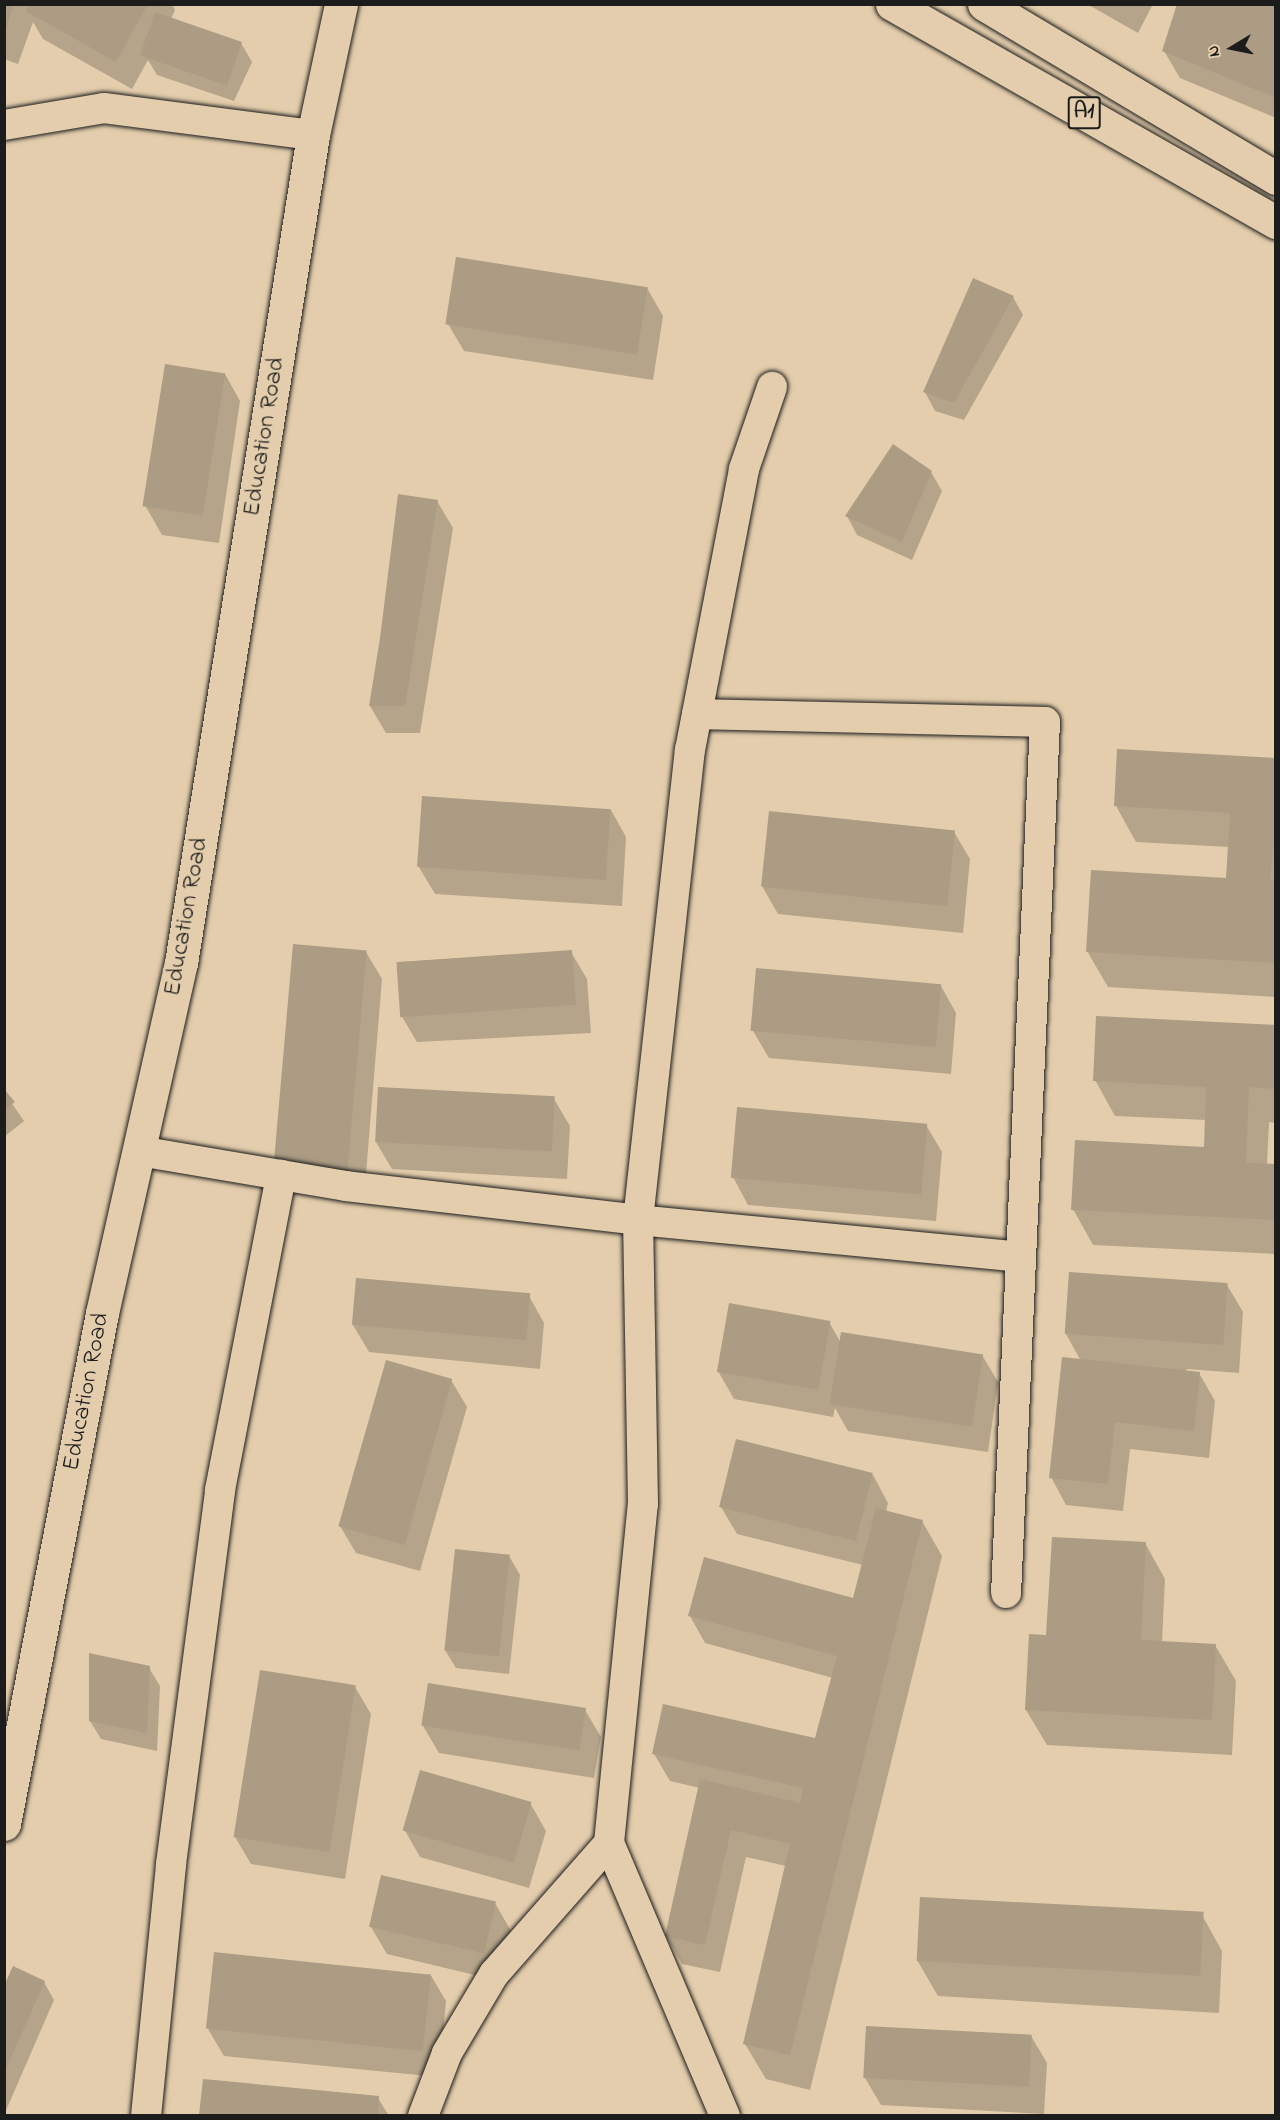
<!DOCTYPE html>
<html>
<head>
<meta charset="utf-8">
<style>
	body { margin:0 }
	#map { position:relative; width:1280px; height:2120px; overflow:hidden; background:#e3cdac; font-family:"Indie Flower",sans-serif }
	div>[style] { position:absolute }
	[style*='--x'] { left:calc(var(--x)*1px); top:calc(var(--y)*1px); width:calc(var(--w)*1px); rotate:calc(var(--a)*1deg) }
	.shadow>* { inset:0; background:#0003 }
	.building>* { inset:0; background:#ac9c84; transform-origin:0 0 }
	.roads { filter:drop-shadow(0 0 2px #1c1c1c) drop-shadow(0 0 2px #1c1c1c) }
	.minor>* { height:30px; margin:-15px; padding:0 15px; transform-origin:15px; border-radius:15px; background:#e3cdac }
	.tertiary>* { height:33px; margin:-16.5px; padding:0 16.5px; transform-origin:16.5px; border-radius:16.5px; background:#e3cdac }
	.trunk>* { height:33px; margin:-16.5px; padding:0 16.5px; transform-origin:16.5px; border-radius:16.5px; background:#e3cdac }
	span { translate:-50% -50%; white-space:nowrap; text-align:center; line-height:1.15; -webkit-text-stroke:4.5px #e3cdac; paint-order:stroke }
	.shield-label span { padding:2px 4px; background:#e3cdac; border:2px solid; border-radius:4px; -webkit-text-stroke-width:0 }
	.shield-label { font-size:22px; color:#1c1c1c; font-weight:700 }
	.street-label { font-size:24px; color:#1c1c1c }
	.frame { position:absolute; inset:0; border:6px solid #1c1c1c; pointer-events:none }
	.north { position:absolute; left:1202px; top:18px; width:60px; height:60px; -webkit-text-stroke:4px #e3cdac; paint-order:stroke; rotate:260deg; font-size:16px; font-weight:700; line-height:24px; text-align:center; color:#1c1c1c }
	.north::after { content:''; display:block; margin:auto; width:21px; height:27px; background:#1c1c1c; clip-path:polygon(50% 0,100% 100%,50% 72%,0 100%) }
</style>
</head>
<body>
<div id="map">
	<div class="shadow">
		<i style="clip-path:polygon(4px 4px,27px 4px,29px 8px,31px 4px,172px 4px,175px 10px,171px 19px,241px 43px,252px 62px,234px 101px,157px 75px,148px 60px,132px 89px,43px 39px,33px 22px,18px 64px,4px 59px)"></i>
		<i style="clip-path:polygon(1087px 4px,1153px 4px,1138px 33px)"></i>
		<i style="clip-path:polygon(1179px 4px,1268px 4px,1276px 8px,1276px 118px,1180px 78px,1164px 51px)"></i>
		<i style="clip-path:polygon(647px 288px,663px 316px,653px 380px,464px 351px,448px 324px)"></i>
		<i style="clip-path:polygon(1013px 297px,1023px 315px,964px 420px,935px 411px,925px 392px)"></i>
		<i style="clip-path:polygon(225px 374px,240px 401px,219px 543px,162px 535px,146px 507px)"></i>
		<i style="clip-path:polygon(931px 472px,942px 491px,912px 560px,857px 535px,847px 516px)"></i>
		<i style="clip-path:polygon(437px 501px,453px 528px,420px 733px,386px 733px,370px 706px)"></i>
		<i style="clip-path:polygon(1276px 759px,1276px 997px,1108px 987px,1087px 951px,1228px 879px,1230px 847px,1136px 842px,1116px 806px)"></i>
		<i style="clip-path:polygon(611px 810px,626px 837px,622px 906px,435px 894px,419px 867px)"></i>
		<i style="clip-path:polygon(954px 832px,970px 859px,963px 933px,778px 914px,762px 886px)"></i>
		<i style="clip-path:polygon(366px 952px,382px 979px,364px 1198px,292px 1192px)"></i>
		<i style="clip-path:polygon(571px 952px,587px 979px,591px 1033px,417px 1042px,401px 1015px,398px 962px)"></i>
		<i style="clip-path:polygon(941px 986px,956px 1013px,951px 1074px,769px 1058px,753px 1031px)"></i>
		<i style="clip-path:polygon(1276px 1026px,1276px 1123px,1269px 1122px,1267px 1165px,1276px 1166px,1276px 1254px,1093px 1245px,1073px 1209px,1205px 1148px,1206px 1120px,1115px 1116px,1095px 1080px)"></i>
		<i style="clip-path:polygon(4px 1092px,24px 1121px,4px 1137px)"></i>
		<i style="clip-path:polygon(554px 1099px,570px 1126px,567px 1179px,392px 1169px,376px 1142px)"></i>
		<i style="clip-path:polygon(926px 1125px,942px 1152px,936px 1221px,748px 1205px,733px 1177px)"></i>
		<i style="clip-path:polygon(1227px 1285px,1243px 1312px,1239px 1373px,1187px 1369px,1186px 1372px,1199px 1373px,1215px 1401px,1209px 1458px,1130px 1449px,1123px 1511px,1066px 1505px,1051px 1477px,1081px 1361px,1066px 1334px)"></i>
		<i style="clip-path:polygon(529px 1296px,544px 1323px,540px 1369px,369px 1352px,353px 1325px)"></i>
		<i style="clip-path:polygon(829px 1322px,841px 1343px,982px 1355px,998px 1382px,988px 1452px,848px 1431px,835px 1408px,833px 1417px,734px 1399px,718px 1371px)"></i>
		<i style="clip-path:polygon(451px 1380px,467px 1407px,420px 1571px,356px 1553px,340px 1526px)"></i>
		<i style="clip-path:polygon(873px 1475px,888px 1503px,886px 1512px,922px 1521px,942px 1556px,810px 2090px,766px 2079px,745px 2044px,786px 1866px,746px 1857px,720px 1972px,682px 1964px,666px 1936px,700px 1788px,670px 1781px,654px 1754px,816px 1740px,833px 1678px,705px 1643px,690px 1616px,853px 1600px,863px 1565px,737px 1534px,721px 1507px)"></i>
		<i style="clip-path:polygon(1145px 1543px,1165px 1579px,1162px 1642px,1215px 1645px,1236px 1681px,1232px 1755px,1047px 1745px,1026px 1710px,1048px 1636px)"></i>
		<i style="clip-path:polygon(509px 1556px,520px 1575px,509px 1674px,456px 1668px,445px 1650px)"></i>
		<i style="clip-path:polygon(149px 1668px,160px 1686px,157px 1751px,101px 1739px,90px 1721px)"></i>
		<i style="clip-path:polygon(355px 1687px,371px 1714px,345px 1879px,251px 1864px,235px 1837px)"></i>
		<i style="clip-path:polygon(585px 1710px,601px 1737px,594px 1778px,439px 1753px,423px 1726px)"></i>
		<i style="clip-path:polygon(530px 1803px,546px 1831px,529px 1888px,420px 1857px,404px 1829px)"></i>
		<i style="clip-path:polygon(495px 1903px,511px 1931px,500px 1981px,387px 1954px,371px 1927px)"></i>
		<i style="clip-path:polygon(1202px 1915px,1222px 1951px,1219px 2013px,938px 1996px,917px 1960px)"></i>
		<i style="clip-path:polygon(430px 1974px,446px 2001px,439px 2077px,224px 2056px,208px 2029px)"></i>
		<i style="clip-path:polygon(44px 1982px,54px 2000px,4px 2115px,4px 1990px)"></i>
		<i style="clip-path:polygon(1031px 2036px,1047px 2063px,1044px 2114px,881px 2105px,865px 2078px)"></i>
		<i style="clip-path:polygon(378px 2098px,389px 2116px,201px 2114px)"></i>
	</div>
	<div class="building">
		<i style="clip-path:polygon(5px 4px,14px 4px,5px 32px)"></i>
		<i style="clip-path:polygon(29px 4px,148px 4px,116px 62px,26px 11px)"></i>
		<i style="clip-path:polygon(1177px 4px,1276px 6px,1276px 98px,1162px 51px)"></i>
		<i style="left:155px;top:12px;width:92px;height:46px;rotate:19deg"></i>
		<i style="left:456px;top:257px;width:194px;height:68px;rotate:9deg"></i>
		<i style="clip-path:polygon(973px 278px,1014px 296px,954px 403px,923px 392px)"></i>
		<i style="left:165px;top:364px;width:61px;height:144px;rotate:9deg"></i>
		<i style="clip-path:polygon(893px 444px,932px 471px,902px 542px,845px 516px)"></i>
		<i style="clip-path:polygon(398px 494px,438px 500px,405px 706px,369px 706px,380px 638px)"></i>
		<i style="clip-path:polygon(1117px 749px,1276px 758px,1276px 819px,1270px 881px,1276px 881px,1276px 963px,1086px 952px,1091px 870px,1226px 878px,1230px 813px,1114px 806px)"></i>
		<i style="left:422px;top:796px;width:189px;height:71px;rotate:4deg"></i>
		<i style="left:769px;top:811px;width:187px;height:76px;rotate:6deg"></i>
		<i style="left:293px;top:944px;width:74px;height:222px;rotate:5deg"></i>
		<i style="left:572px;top:950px;width:55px;height:176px;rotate:86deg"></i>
		<i style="left:756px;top:968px;width:186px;height:63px;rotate:5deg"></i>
		<i style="clip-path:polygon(1096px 1016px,1276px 1025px,1276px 1089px,1249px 1087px,1246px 1163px,1276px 1164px,1276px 1220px,1071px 1210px,1075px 1140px,1204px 1147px,1206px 1087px,1093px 1081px)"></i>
		<i style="left:378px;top:1087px;width:177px;height:55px;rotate:3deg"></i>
		<i style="clip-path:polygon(4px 1089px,15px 1102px,4px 1110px)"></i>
		<i style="left:737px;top:1107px;width:191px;height:71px;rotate:5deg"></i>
		<i style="left:1069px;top:1272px;width:159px;height:62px;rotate:4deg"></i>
		<i style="left:356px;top:1278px;width:175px;height:47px;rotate:5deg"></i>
		<i style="left:729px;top:1303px;width:103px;height:70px;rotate:10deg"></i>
		<i style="left:841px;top:1332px;width:144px;height:73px;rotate:9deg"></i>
		<i style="clip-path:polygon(1062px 1357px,1200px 1372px,1194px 1431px,1115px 1422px,1108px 1484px,1049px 1478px)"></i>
		<i style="left:386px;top:1360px;width:69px;height:173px;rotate:16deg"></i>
		<i style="left:736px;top:1439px;width:141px;height:70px;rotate:14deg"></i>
		<i style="clip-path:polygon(876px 1508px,923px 1520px,790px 2055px,743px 2044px,790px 1844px,731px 1830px,705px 1945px,665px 1936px,700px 1779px,800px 1803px,803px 1788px,652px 1754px,663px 1704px,815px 1738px,837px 1656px,688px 1616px,704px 1557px,853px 1598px)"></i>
		<i style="clip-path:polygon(1052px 1537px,1146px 1542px,1141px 1640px,1216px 1644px,1212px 1720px,1025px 1710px,1029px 1634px,1046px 1635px)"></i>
		<i style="left:455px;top:1549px;width:55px;height:102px;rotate:6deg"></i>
		<i style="clip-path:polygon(89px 1653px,150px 1666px,147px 1733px,89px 1721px)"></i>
		<i style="left:260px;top:1670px;width:97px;height:169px;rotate:9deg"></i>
		<i style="left:428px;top:1683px;width:160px;height:43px;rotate:9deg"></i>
		<i style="left:420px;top:1770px;width:116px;height:63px;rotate:16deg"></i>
		<i style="left:381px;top:1875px;width:118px;height:53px;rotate:13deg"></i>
		<i style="left:920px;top:1897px;width:284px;height:64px;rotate:3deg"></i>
		<i style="left:214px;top:1952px;width:218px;height:77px;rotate:6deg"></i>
		<i style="clip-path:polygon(13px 1966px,45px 1981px,4px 2073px,4px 1986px)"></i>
		<i style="left:866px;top:2026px;width:166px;height:52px;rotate:3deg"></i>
		<i style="clip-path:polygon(203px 2079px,379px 2096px,378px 2116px,199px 2115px)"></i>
	</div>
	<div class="roads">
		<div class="minor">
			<i style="--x:4;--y:125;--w:101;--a:-9.6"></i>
			<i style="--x:104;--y:108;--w:211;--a:7.4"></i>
			<i style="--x:697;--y:714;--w:348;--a:1.3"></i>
			<i style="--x:1045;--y:722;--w:872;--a:92.56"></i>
			<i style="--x:139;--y:1151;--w:210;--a:9.6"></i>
			<i style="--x:346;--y:1186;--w:294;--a:6.6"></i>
			<i style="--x:638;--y:1220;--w:384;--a:5.5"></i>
			<i style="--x:146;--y:2116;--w:253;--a:-84.3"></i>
			<i style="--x:171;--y:1864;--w:377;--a:-82.5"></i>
			<i style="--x:220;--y:1490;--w:321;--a:-79"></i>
			<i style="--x:423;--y:2116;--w:67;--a:-69.1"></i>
			<i style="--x:447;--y:2053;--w:92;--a:-59.3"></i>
			<i style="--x:494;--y:1974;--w:174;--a:-48.7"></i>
			<i style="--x:725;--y:2116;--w:297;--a:-113"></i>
			<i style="--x:609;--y:1843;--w:341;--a:-84.3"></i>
			<i style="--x:643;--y:1504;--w:284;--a:-91"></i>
			<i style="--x:638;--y:1220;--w:473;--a:-83.7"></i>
			<i style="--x:690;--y:750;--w:286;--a:-79.1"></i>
			<i style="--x:744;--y:469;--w:87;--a:-71.1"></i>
		</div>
		<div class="tertiary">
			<i style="--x:4;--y:1824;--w:520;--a:-79.14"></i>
			<i style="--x:102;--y:1313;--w:359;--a:-77.3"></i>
			<i style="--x:181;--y:963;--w:838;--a:-80.94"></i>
			<i style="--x:313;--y:135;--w:134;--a:-77.9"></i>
		</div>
		<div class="trunk">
			<i style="--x:892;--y:4;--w:442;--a:29.6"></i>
			<i style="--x:984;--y:4;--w:340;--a:30.8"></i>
		</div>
	</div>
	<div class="shield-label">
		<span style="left:1084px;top:113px">A1</span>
	</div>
	<div class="street-label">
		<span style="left:265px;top:437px;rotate:-81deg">Education Road</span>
		<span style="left:187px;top:917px;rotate:-80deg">Education Road</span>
		<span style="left:87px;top:1392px;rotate:-79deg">Education Road</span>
	</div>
	<div class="frame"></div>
	<div class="north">N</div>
</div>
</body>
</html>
